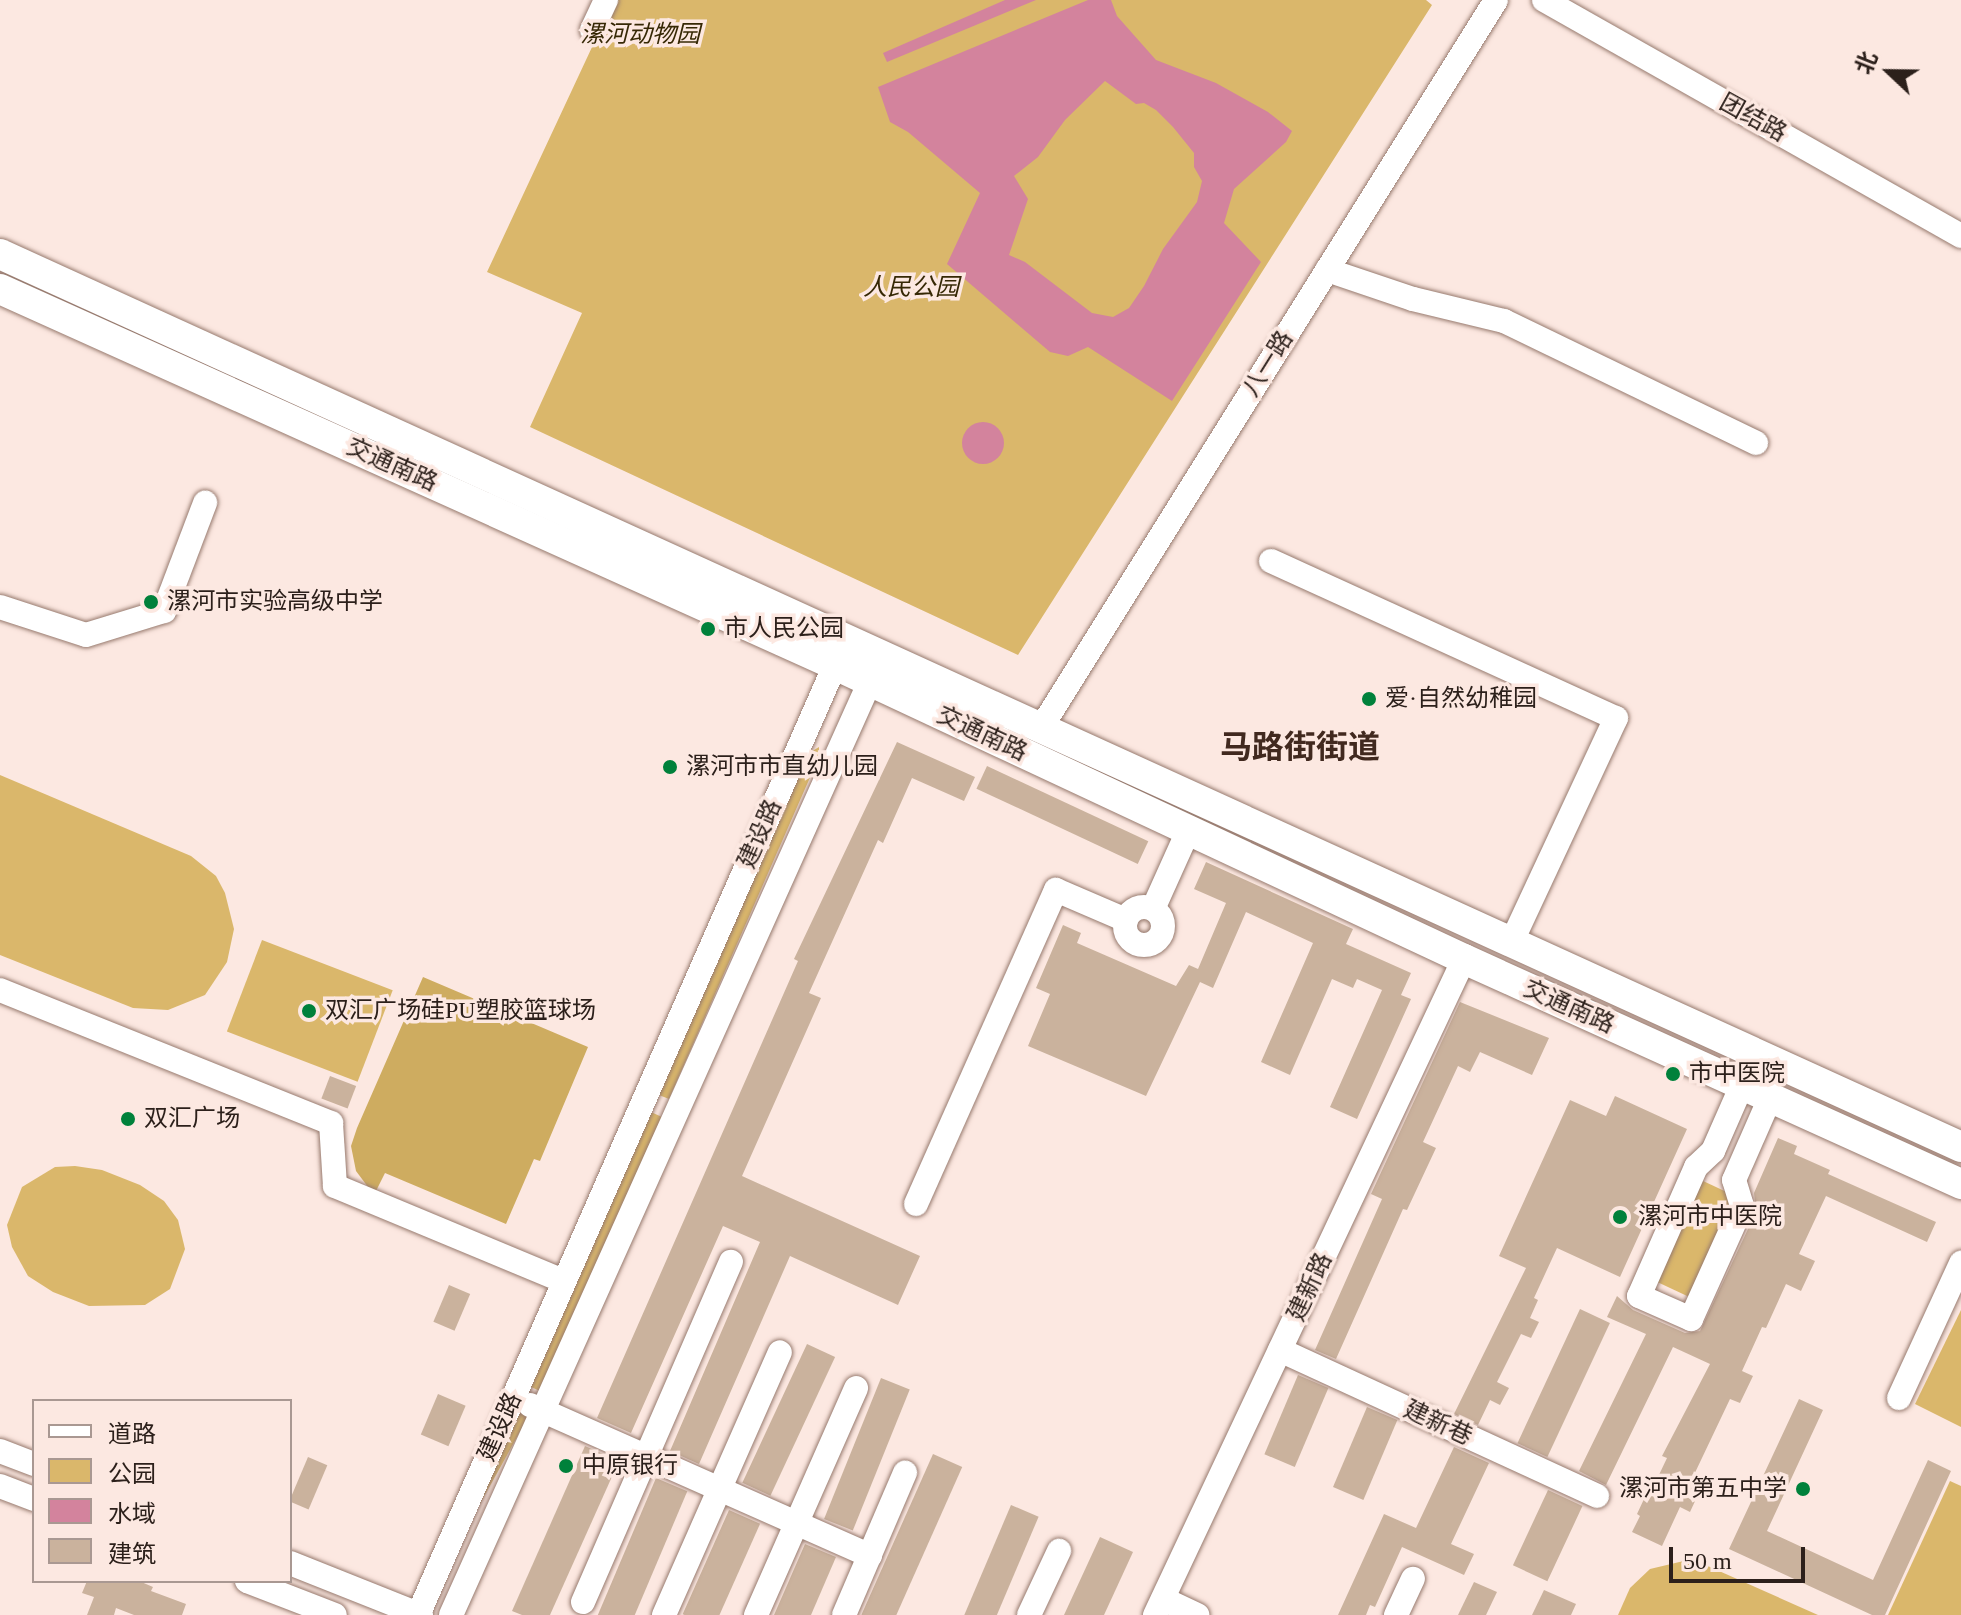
<!DOCTYPE html>
<html>
<head>
<meta charset="utf-8">
<style>
	body { margin:0 }
	#map { position:relative; width:1961px; height:1615px; overflow:hidden; background:#fce8e1; font-family:"Times New Roman","Noto Sans SC",serif }
	div>[style] { position:absolute }
	[style*='--x'] { left:calc(var(--x)*1px); top:calc(var(--y)*1px); width:calc(var(--w)*1px); rotate:calc(var(--a)*1deg) }
	.green>* { inset:0; background:#dab76b; transform-origin:0 0 }
	.forest>* { inset:0; background:#ceac60 }
	.water>* { inset:0; background:#d3839d }
	.round { border-radius:50% }
	.building>* { inset:0; background:#cab29d; transform-origin:0 0 }
	.roads { filter:drop-shadow(0 0 2px #977a6e) drop-shadow(0 0 2px #977a6e) }
	.minor>* { height:24px; margin:-12px; padding:0 12px; transform-origin:12px; border-radius:12px; background:#fff }
	.minor>.ring { margin:-12px; padding:0; box-sizing:content-box; background:none; border:24px solid #fff; border-radius:50% }
	.major>* { height:30px; margin:-15px; padding:0 15px; transform-origin:15px; border-radius:15px; background:#fff }
	.dots>* { width:22px; height:22px; translate:-50% -50%; box-sizing:border-box; border:4px solid #fce8e1; border-radius:50% }
	span { translate:-50% -50%; white-space:nowrap; text-align:center; line-height:1.15; -webkit-text-stroke:7px #fce8e1; paint-order:stroke }
	.park-label { font-size:24px; color:#362805; font-style:italic }
	.street-label { font-size:24px; color:#2c201b }
	.poi-label { font-size:24px; color:#2c201b }
	.left { translate:0 -50%; text-align:left }
	.right { translate:-100% -50%; text-align:right }
	.district-label { font-size:32px; color:#41291f; font-weight:700 }
	.legend { position:absolute; left:32px; top:1399px; width:260px; height:184px; box-sizing:border-box; background:#fce8e1; border:2px solid #a99892; margin:0; padding:10px 14px; list-style:none; font-size:24px; color:#2c201b }
	.legend li { display:flex; align-items:center; gap:16px; height:40px }
	.legend b { width:40px; border:2px solid #a99892 }
	.north { position:absolute; left:1849px; top:32px; width:80px; height:80px; -webkit-text-stroke:6px #fce8e1; paint-order:stroke; rotate:292deg; font-size:22px; font-weight:700; line-height:32px; text-align:center; color:#2c201b }
	.north::after { content:''; display:block; margin:auto; width:28px; height:36px; background:#2c201b; clip-path:polygon(50% 0,100% 100%,50% 72%,0 100%) }
	.scale { position:absolute; left:1669px; top:1547px; width:136px; height:36px; box-sizing:border-box; border:4px solid #2c201b; border-top:0; padding-left:10px; font-size:24px; line-height:28px; white-space:nowrap; color:#2c201b; -webkit-text-stroke:6px #fce8e1; paint-order:stroke }
</style>
</head>
<body>
<div id="map">
	<div class="green">
		<i style="clip-path:polygon(614px 0,1426px 0,1432px 5px,1018px 655px,530px 427px,582px 313px,487px 272px)"></i>
		<i style="clip-path:polygon(819px 747px,819px 757px,669px 1099px,659px 1095px,809px 753px)"></i>
		<i style="clip-path:polygon(0 775px,191px 856px,216px 876px,225px 893px,234px 929px,227px 962px,205px 995px,168px 1010px,133px 1008px,0 955px)"></i>
		<i style="left:262px;top:940px;width:140px;height:98px;rotate:21deg"></i>
		<i style="left:651px;top:1112px;width:12px;height:300px;rotate:24deg"></i>
		<i style="clip-path:polygon(75px 1166px,102px 1170px,140px 1185px,164px 1201px,178px 1220px,185px 1249px,170px 1289px,145px 1305px,89px 1306px,53px 1292px,28px 1276px,12px 1247px,7px 1225px,22px 1187px,55px 1167px)"></i>
		<i style="left:1701px;top:1180px;width:40px;height:111px;rotate:25deg"></i>
		<i style="clip-path:polygon(1961px 1310px,1961px 1427px,1915px 1404px)"></i>
		<i style="left:520px;top:1411px;width:10px;height:166px;rotate:29deg"></i>
		<i style="clip-path:polygon(1950px 1481px,1961px 1486px,1961px 1615px,1888px 1615px)"></i>
		<i style="clip-path:polygon(1692px 1559px,1818px 1615px,1618px 1615px,1630px 1588px,1650px 1569px)"></i>
	</div>
	<div class="forest">
		<i style="clip-path:polygon(423px 977px,588px 1047px,540px 1161px,534px 1159px,506px 1224px,385px 1173px,376px 1191px,368px 1187px,356px 1171px,351px 1146px,357px 1128px)"></i>
	</div>
	<div class="water">
		<i style="clip-path:polygon(1005px 0,1036px 0,887px 62px,883px 53px)"></i>
		<i style="clip-path:polygon(evenodd,1088px 0,1111px 0,1117px 16px,1156px 60px,1216px 83px,1268px 112px,1292px 131px,1286px 142px,1234px 189px,1224px 223px,1261px 262px,1172px 401px,1088px 347px,1068px 356px,1050px 352px,947px 264px,980px 193px,908px 132px,890px 122px,878px 87px,1088px 0,1105px 81px,1136px 104px,1144px 103px,1156px 110px,1173px 127px,1194px 153px,1194px 167px,1202px 181px,1197px 202px,1163px 249px,1144px 286px,1129px 308px,1113px 317px,1092px 313px,1025px 262px,1009px 255px,1028px 199px,1014px 176px,1038px 157px,1065px 120px,1105px 81px)"></i>
		<i class="round" style="left:962px;top:422px;width:42px;height:42px"></i>
	</div>
	<div class="building">
		<i style="clip-path:polygon(897px 742px,975px 777px,964px 801px,912px 778px,883px 843px,878px 840px,809px 993px,821px 998px,742px 1176px,920px 1256px,898px 1305px,790px 1256px,699px 1464px,670px 1451px,760px 1242px,723px 1226px,631px 1433px,597px 1418px,798px 961px,794px 959px)"></i>
		<i style="left:987px;top:766px;width:178px;height:25px;rotate:25deg"></i>
		<i style="clip-path:polygon(1206px 862px,1353px 929px,1346px 944px,1411px 973px,1401px 995px,1411px 999px,1357px 1119px,1330px 1107px,1382px 990px,1357px 979px,1353px 988px,1332px 979px,1290px 1075px,1261px 1062px,1313px 943px,1246px 912px,1213px 988px,1200px 982px,1146px 1096px,1028px 1046px,1050px 994px,1036px 988px,1063px 925px,1081px 933px,1077px 943px,1176px 986px,1189px 965px,1198px 969px,1226px 903px,1194px 889px)"></i>
		<i style="clip-path:polygon(1460px 1002px,1549px 1038px,1532px 1075px,1480px 1052px,1470px 1072px,1458px 1066px,1423px 1142px,1436px 1148px,1407px 1210px,1403px 1209px,1336px 1359px,1315px 1350px,1382px 1199px,1371px 1194px)"></i>
		<i style="left:330px;top:1076px;width:28px;height:24px;rotate:21deg"></i>
		<i style="clip-path:polygon(1615px 1096px,1687px 1129px,1620px 1277px,1557px 1248px,1534px 1298px,1538px 1300px,1530px 1318px,1539px 1322px,1531px 1338px,1521px 1334px,1497px 1382px,1509px 1388px,1500px 1405px,1490px 1400px,1478px 1425px,1454px 1414px,1526px 1268px,1499px 1256px,1570px 1100px,1606px 1116px)"></i>
		<i style="clip-path:polygon(1778px 1138px,1797px 1146px,1794px 1154px,1830px 1170px,1828px 1174px,1936px 1222px,1927px 1242px,1826px 1196px,1799px 1254px,1815px 1261px,1801px 1291px,1786px 1284px,1766px 1328px,1762px 1327px,1742px 1371px,1753px 1376px,1740px 1403px,1730px 1399px,1692px 1479px,1703px 1484px,1690px 1512px,1680px 1507px,1662px 1546px,1632px 1532px,1640px 1516px,1637px 1514px,1644px 1499px,1647px 1500px,1667px 1458px,1662px 1456px,1710px 1364px,1673px 1347px,1606px 1485px,1579px 1471px,1646px 1334px,1607px 1317px,1617px 1296px,1633px 1310px,1685px 1333px,1700px 1331px,1756px 1212px,1754px 1193px)"></i>
		<i style="left:449px;top:1285px;width:23px;height:40px;rotate:23deg"></i>
		<i style="left:1580px;top:1309px;width:33px;height:148px;rotate:25deg"></i>
		<i style="left:807px;top:1344px;width:31px;height:153px;rotate:25deg"></i>
		<i style="left:1298px;top:1375px;width:33px;height:86px;rotate:23deg"></i>
		<i style="left:881px;top:1378px;width:31px;height:152px;rotate:22deg"></i>
		<i style="left:438px;top:1394px;width:30px;height:44px;rotate:23deg"></i>
		<i style="clip-path:polygon(1799px 1399px,1823px 1410px,1767px 1531px,1873px 1580px,1928px 1460px,1951px 1471px,1885px 1615px,1872px 1615px,1729px 1549px)"></i>
		<i style="left:1367px;top:1407px;width:33px;height:87px;rotate:23deg"></i>
		<i style="clip-path:polygon(585px 1446px,619px 1461px,550px 1615px,522px 1615px,512px 1611px)"></i>
		<i style="clip-path:polygon(1454px 1447px,1489px 1463px,1451px 1544px,1474px 1554px,1464px 1575px,1402px 1547px,1375px 1607px,1370px 1605px,1366px 1615px,1338px 1615px,1384px 1514px,1416px 1528px)"></i>
		<i style="left:933px;top:1454px;width:32px;height:176px;rotate:24deg"></i>
		<i style="left:308px;top:1457px;width:21px;height:48px;rotate:23deg"></i>
		<i style="left:656px;top:1478px;width:34px;height:149px;rotate:23deg"></i>
		<i style="left:1548px;top:1490px;width:38px;height:83px;rotate:25deg"></i>
		<i style="left:1011px;top:1505px;width:30px;height:120px;rotate:23deg"></i>
		<i style="left:729px;top:1510px;width:34px;height:114px;rotate:24deg"></i>
		<i style="clip-path:polygon(1100px 1537px,1133px 1552px,1104px 1615px,1064px 1615px)"></i>
		<i style="clip-path:polygon(805px 1544px,836px 1557px,811px 1615px,774px 1615px)"></i>
		<i style="clip-path:polygon(87px 1581px,139px 1581px,153px 1587px,151px 1591px,186px 1604px,182px 1615px,134px 1615px,116px 1608px,114px 1615px,87px 1615px,94px 1597px,82px 1593px)"></i>
		<i style="clip-path:polygon(1474px 1582px,1497px 1592px,1486px 1615px,1458px 1615px)"></i>
		<i style="clip-path:polygon(1544px 1590px,1576px 1604px,1571px 1615px,1532px 1615px)"></i>
	</div>
	<div class="roads">
		<div class="minor">
			<i style="--x:1544;--y:0;--w:479;--a:29.5"></i>
			<i style="--x:592;--y:30;--w:33;--a:-65"></i>
			<i style="--x:1327;--y:270;--w:91;--a:18.6"></i>
			<i style="--x:1413;--y:299;--w:94;--a:13.6"></i>
			<i style="--x:1504;--y:321;--w:280;--a:25.8"></i>
			<i style="--x:1271;--y:561;--w:379;--a:24.5"></i>
			<i style="--x:1616;--y:718;--w:246;--a:115"></i>
			<i style="--x:0;--y:607;--w:90;--a:18"></i>
			<i style="--x:86;--y:635;--w:82;--a:-17.1"></i>
			<i style="--x:164;--y:611;--w:116;--a:-69.2"></i>
			<i style="--x:1041;--y:728;--w:858;--a:-57.99"></i>
			<i class="ring" style="left:1125px;top:907px;width:14px;height:14px"></i>
			<i style="--x:1153;--y:909;--w:85;--a:-65.8"></i>
			<i style="--x:0;--y:990;--w:357;--a:21.9"></i>
			<i style="--x:331;--y:1123;--w:63;--a:86.4"></i>
			<i style="--x:335;--y:1186;--w:247;--a:22.6"></i>
			<i style="--x:1742;--y:1085;--w:72;--a:113.7"></i>
			<i style="--x:1713;--y:1151;--w:23;--a:137"></i>
			<i style="--x:1696;--y:1167;--w:141;--a:113.8"></i>
			<i style="--x:1639;--y:1296;--w:57;--a:23.9"></i>
			<i style="--x:1691;--y:1319;--w:124;--a:-65.7"></i>
			<i style="--x:1742;--y:1206;--w:27;--a:-107"></i>
			<i style="--x:1734;--y:1180;--w:90;--a:-66.3"></i>
			<i style="--x:916;--y:1204;--w:344;--a:-66"></i>
			<i style="--x:1056;--y:890;--w:76;--a:23.2"></i>
			<i style="--x:1280;--y:1350;--w:349;--a:24.7"></i>
			<i style="--x:1899;--y:1398;--w:149;--a:-65.3"></i>
			<i style="--x:530;--y:1405;--w:372;--a:23.9"></i>
			<i style="--x:0;--y:1451;--w:36;--a:21"></i>
			<i style="--x:0;--y:1486;--w:36;--a:21"></i>
			<i style="--x:290;--y:1563;--w:141;--a:21.7"></i>
			<i style="--x:247;--y:1581;--w:94;--a:21.1"></i>
			<i style="--x:1163;--y:1599;--w:38;--a:25"></i>
			<i style="--x:583;--y:1602;--w:371;--a:-66.5"></i>
			<i style="--x:418;--y:1615;--w:1037;--a:-66.3"></i>
			<i style="--x:835;--y:665;--w:17;--a:-13"></i>
			<i style="--x:451;--y:1615;--w:1038;--a:-65.83"></i>
			<i style="--x:664;--y:1615;--w:287;--a:-66.2"></i>
			<i style="--x:756;--y:1615;--w:248;--a:-66.2"></i>
			<i style="--x:844;--y:1615;--w:155;--a:-66.8"></i>
			<i style="--x:1029;--y:1615;--w:71;--a:-64.9"></i>
			<i style="--x:1155;--y:1615;--w:725;--a:-64.78"></i>
			<i style="--x:1396;--y:1615;--w:40;--a:-65"></i>
		</div>
		<div class="major">
			<i style="--x:0;--y:254;--w:2155;--a:24.48"></i>
			<i style="--x:0;--y:289;--w:916;--a:24.24"></i>
			<i style="--x:835;--y:665;--w:694;--a:25.05"></i>
			<i style="--x:1464;--y:959;--w:546;--a:24.36"></i>
		</div>
	</div>
	<div class="dots">
		<i style="left:151px;top:602px;background:#00813b"></i>
		<i style="left:708px;top:629px;background:#00813b"></i>
		<i style="left:1369px;top:699px;background:#00813b"></i>
		<i style="left:670px;top:767px;background:#00813b"></i>
		<i style="left:309px;top:1011px;background:#00813b"></i>
		<i style="left:1673px;top:1074px;background:#00813b"></i>
		<i style="left:128px;top:1119px;background:#00813b"></i>
		<i style="left:1620px;top:1217px;background:#00813b"></i>
		<i style="left:566px;top:1466px;background:#00813b"></i>
		<i style="left:1803px;top:1489px;background:#00813b"></i>
	</div>
	<div class="park-label">
		<span style="left:640px;top:35px">漯河动物园</span>
		<span style="left:911px;top:288px">人民公园</span>
	</div>
	<div class="street-label">
		<span style="left:1753px;top:118px;rotate:29deg">团结路</span>
		<span style="left:1268px;top:364px;rotate:-58deg">八一路</span>
		<span style="left:392px;top:465px;rotate:24deg">交通南路</span>
		<span style="left:982px;top:734px;rotate:25deg">交通南路</span>
		<span style="left:760px;top:834px;rotate:-66deg">建设路</span>
		<span style="left:1569px;top:1007px;rotate:24deg">交通南路</span>
		<span style="left:1310px;top:1287px;rotate:-65deg">建新路</span>
		<span style="left:1438px;top:1423px;rotate:25deg">建新巷</span>
		<span style="left:500px;top:1427px;rotate:-66deg">建设路</span>
	</div>
	<div class="poi-label">
		<span class="left" style="left:167px;top:602px">漯河市实验高级中学</span>
		<span class="left" style="left:724px;top:629px">市人民公园</span>
		<span class="left" style="left:1385px;top:699px">爱·自然幼稚园</span>
		<span class="left" style="left:686px;top:767px">漯河市市直幼儿园</span>
		<span class="left" style="left:325px;top:1011px">双汇广场硅PU塑胶篮球场</span>
		<span class="left" style="left:1689px;top:1074px">市中医院</span>
		<span class="left" style="left:144px;top:1119px">双汇广场</span>
		<span class="left" style="left:1638px;top:1217px">漯河市中医院</span>
		<span class="left" style="left:582px;top:1466px">中原银行</span>
		<span class="right" style="left:1787px;top:1489px">漯河市第五中学</span>
	</div>
	<div class="district-label">
		<span style="left:1300px;top:747px">马路街街道</span>
	</div>
	<ul class="legend">
	<li><b style="height:10px;background:#fff"></b>道路</li>
	<li><b style="height:22px;background:#dab76b"></b>公园</li>
	<li><b style="height:22px;background:#d3839d"></b>水域</li>
	<li><b style="height:22px;background:#cab29d"></b>建筑</li>
	</ul>
	<div class="north">北</div>
	<div class="scale">50 m</div>
</div>
</body>
</html>
